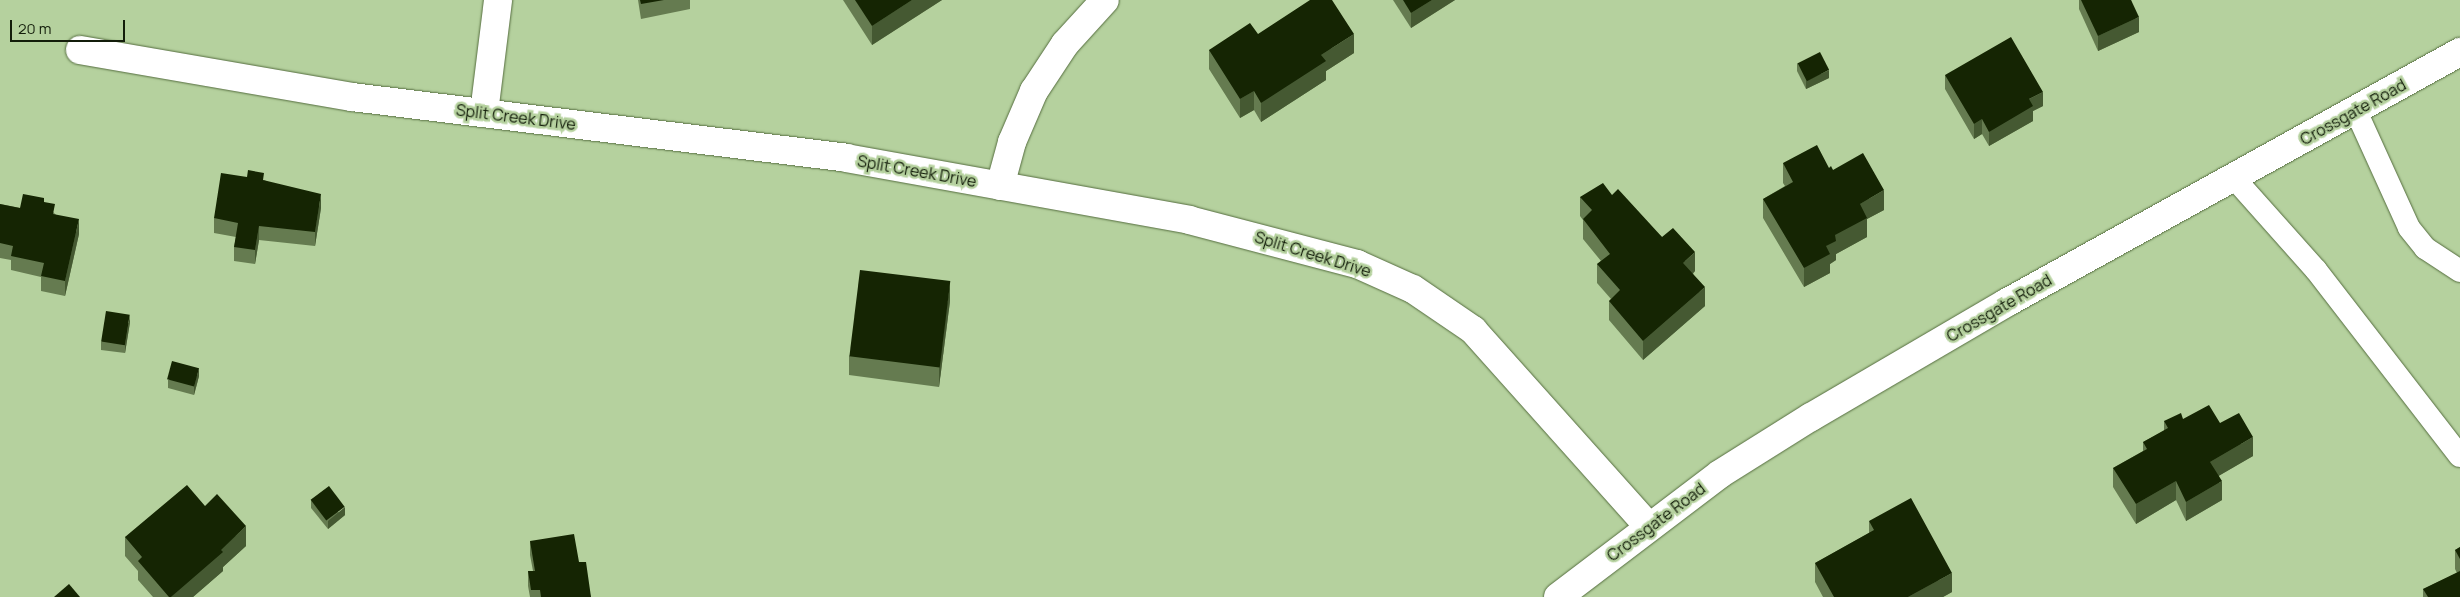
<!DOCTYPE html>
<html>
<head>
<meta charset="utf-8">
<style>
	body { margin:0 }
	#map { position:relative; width:2460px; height:597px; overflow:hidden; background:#b5d19e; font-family:Manrope,sans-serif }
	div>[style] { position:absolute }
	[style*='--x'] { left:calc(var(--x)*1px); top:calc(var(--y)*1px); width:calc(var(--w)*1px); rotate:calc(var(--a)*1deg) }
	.roads { filter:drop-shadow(0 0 1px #556d3f) drop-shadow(0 0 1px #556d3f) }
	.lane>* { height:22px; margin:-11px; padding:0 11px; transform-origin:11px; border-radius:11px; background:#fff }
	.street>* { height:28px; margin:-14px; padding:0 14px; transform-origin:14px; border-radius:14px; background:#fff }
	.wall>* { inset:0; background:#657b50 }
	.shaded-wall>* { inset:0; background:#455932 }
	.building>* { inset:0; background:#152503; transform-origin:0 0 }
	span { translate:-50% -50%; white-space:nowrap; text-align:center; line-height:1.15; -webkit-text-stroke:5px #b5d19e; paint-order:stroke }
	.street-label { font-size:16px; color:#131d0a }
	.scale { position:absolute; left:10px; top:20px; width:115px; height:22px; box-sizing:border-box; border:2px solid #131d0a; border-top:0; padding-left:6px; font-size:15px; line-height:18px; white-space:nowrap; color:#131d0a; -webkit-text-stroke:4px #b5d19e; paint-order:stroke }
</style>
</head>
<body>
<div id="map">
	<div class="roads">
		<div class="lane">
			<i style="--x:2356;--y:111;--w:128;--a:65.6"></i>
			<i style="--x:2409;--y:228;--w:26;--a:51"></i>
			<i style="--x:2425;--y:248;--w:42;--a:33.3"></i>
			<i style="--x:2234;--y:178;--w:123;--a:48.3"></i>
			<i style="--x:2316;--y:270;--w:235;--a:52.3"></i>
		</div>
		<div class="street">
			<i style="--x:80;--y:50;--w:276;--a:9.8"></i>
			<i style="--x:352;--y:97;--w:498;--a:7"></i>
			<i style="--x:846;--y:158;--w:349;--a:10.2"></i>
			<i style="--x:1189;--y:220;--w:174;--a:14.7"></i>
			<i style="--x:1357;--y:264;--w:61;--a:24.1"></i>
			<i style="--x:1413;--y:289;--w:73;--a:34.3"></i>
			<i style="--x:1473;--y:330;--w:263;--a:48.2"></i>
			<i style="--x:484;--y:113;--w:114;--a:-82.9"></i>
			<i style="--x:1000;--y:186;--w:46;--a:-74.7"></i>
			<i style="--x:1012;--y:142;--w:56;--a:-66.7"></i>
			<i style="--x:1034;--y:91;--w:56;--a:-56.6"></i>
			<i style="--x:1065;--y:44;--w:59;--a:-47.7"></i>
			<i style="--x:1558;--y:597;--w:203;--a:-37.2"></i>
			<i style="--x:1720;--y:474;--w:107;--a:-32.1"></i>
			<i style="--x:1811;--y:417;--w:226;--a:-30.3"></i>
			<i style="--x:2006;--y:303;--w:519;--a:-28.94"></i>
		</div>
	</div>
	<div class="wall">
		<i style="clip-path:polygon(638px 0,690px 0,690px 9px,641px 19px)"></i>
		<i style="clip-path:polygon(843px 0,942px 0,872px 45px)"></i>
		<i style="clip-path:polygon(1393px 0,1455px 0,1411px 28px)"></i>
		<i style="clip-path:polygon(2079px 0,2131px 0,2139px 32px,2098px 51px,2079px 9px)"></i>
		<i style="clip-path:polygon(1258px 34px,1354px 53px,1326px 71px,1326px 80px,1261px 122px,1254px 110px,1240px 118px,1209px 69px,1209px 50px)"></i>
		<i style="clip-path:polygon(1797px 63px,1829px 78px,1806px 89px,1797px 71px)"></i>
		<i style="clip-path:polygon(1945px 75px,2043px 106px,2033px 111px,2033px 121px,1989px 146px,1982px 134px,1974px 139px,1945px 89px)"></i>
		<i style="clip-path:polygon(1783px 163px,1829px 168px,1833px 170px,1884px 210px,1867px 219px,1867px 237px,1836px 254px,1836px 260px,1830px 264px,1830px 273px,1804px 287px,1763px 218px,1763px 199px,1785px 186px,1783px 183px)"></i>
		<i style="clip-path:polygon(264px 180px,321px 208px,315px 246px,259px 240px,255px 264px,234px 261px,234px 247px,236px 237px,214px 233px,214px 218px)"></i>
		<i style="clip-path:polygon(1612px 195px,1662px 237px,1695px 271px,1693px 274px,1705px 306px,1643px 360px,1609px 320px,1609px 301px,1611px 299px,1597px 283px,1597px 264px,1601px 261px,1583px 239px,1583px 220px,1580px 216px,1580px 197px)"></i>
		<i style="clip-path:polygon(44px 202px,55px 214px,79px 234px,65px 296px,41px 291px,41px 277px,11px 270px,11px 260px,0 258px,0 204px,20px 208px)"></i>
		<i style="clip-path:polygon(950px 301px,939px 387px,849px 375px,849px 356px)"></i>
		<i style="clip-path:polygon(130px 322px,125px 353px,101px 350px,101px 342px)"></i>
		<i style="clip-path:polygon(199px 376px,194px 395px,168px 388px,168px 380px)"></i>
		<i style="clip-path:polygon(2183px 419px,2220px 423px,2253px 456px,2218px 476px,2222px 500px,2186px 521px,2176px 500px,2136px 524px,2113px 487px,2113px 468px,2143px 451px,2143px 442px,2164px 431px,2164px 421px)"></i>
		<i style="clip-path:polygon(311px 500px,345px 515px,328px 529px,311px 508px)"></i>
		<i style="clip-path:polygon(205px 506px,246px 546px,223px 567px,223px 571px,193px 597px,153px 597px,138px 580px,138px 571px,125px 556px,125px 537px)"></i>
		<i style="clip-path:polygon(1869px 521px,1952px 592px,1943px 597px,1823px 597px,1815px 582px,1815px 563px,1869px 533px)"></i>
		<i style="clip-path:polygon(530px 541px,579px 562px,591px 597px,530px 597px,528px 586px,528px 571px,533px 571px,530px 555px)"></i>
		<i style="clip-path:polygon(2460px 547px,2460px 597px,2423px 597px,2423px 589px,2457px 573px,2455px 569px,2455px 550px)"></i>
	</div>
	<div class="shaded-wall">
		<i style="clip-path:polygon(912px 0,942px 0,872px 45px,872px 26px)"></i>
		<i style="clip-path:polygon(1432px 0,1455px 0,1411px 28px,1411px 13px)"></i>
		<i style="clip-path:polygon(2139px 17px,2139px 32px,2098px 51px,2098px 36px)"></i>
		<i style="clip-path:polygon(1354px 34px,1354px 53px,1326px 71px,1326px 80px,1261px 122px,1261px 103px,1321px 55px)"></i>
		<i style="clip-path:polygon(1829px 70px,1829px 78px,1806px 89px,1806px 81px)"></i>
		<i style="clip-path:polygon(1254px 91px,1254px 110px,1240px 118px,1240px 99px)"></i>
		<i style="clip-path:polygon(2043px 92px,2043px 106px,2033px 111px,2033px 121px,1989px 146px,1989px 132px,2029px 99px)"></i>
		<i style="clip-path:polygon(1982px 119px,1982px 134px,1974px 139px,1974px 124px)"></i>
		<i style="clip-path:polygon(1884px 190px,1884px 210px,1867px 219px,1867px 237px,1836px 254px,1836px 260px,1830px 264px,1830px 273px,1804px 287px,1804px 268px,1826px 246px,1860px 204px)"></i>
		<i style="clip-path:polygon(321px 194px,321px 208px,315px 246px,315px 232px)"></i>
		<i style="clip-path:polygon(79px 219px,79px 234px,65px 296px,65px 281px)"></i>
		<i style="clip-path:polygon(259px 226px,259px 240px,255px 264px,255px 250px)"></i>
		<i style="clip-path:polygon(1695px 252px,1695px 271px,1683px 282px,1683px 263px)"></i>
		<i style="clip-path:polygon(950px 281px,950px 301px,939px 387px,939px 368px)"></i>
		<i style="clip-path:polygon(1705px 287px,1705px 306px,1643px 360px,1643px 341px)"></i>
		<i style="clip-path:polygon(130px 315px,130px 322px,125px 353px,125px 345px)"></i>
		<i style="clip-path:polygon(199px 368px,199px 376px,194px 395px,194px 387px)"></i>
		<i style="clip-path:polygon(2253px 437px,2253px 456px,2210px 481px,2210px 462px)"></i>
		<i style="clip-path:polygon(2176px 481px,2176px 500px,2136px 524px,2136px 504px)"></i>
		<i style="clip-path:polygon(2222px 481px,2222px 500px,2186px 521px,2186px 502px)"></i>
		<i style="clip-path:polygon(345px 507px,345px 515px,328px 529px,328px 521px)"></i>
		<i style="clip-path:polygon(246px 526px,246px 546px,223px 567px,223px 571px,193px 597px,171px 597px)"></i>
		<i style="clip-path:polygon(1952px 573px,1952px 592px,1943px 597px,1908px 597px)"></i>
	</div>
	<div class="building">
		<i style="clip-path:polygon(640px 0,664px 0,641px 4px)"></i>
		<i style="clip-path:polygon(855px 0,912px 0,872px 26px)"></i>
		<i style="clip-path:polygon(1310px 0,1332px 0,1354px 34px,1321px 55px,1326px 61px,1261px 103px,1254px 91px,1240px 99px,1209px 50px,1250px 23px,1258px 34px)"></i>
		<i style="clip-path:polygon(1403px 0,1432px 0,1411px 13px)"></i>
		<i style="clip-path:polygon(2081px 0,2131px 0,2139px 17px,2098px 36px)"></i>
		<i style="clip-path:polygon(2011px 37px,2043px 92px,2029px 99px,2033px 106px,1989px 132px,1982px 119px,1974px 124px,1945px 75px)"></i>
		<i style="left:1820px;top:52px;width:20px;height:25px;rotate:63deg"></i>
		<i style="clip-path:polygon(1817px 145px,1829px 168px,1831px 166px,1833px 170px,1863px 153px,1884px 190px,1860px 204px,1867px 218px,1835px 235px,1836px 241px,1826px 246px,1830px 254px,1804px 268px,1763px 199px,1793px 182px,1783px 163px)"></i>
		<i style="clip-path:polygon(248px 170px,264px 173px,263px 180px,321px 194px,315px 232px,259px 226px,255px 250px,234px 247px,238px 223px,214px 218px,221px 173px,247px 177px)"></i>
		<i style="clip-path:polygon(1603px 183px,1612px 195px,1618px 189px,1662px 237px,1673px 228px,1695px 252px,1683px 263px,1705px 287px,1643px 341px,1609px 301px,1620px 290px,1597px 264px,1610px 254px,1583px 219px,1592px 210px,1580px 197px)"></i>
		<i style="clip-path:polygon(23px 194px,44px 198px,44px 202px,55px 204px,53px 214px,79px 219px,65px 281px,41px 276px,44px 263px,11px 256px,13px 246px,0 243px,0 204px,20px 208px)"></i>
		<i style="left:860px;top:270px;width:91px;height:87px;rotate:7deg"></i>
		<i style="left:106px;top:311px;width:24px;height:31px;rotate:9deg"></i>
		<i style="left:172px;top:361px;width:28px;height:19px;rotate:15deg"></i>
		<i style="clip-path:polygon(2209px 405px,2220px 423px,2239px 413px,2253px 437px,2210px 462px,2222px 481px,2186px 502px,2176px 481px,2136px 504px,2113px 468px,2147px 449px,2143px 442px,2168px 428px,2164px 421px,2181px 413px,2183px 419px)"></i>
		<i style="clip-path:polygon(187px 485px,205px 506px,217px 494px,246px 526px,221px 550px,223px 552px,171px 597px,169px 597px,138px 561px,142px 557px,125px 537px)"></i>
		<i style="left:329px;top:486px;width:26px;height:23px;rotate:53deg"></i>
		<i style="clip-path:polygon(1911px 498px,1952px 573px,1908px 597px,1834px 597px,1815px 563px,1874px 530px,1869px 521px)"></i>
		<i style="clip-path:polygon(574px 534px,579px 562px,586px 562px,591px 597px,541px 597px,540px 590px,531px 590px,528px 571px,535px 571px,530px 541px)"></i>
		<i style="clip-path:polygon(2460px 547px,2460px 559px,2455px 550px)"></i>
		<i style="clip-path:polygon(2460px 571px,2460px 597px,2428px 597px,2423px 589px)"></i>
		<i style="clip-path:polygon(69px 584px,80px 597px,54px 597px)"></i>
	</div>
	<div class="street-label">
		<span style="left:2353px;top:112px;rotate:-29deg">Crossgate Road</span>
		<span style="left:516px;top:117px;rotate:7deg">Split Creek Drive</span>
		<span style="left:917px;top:171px;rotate:10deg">Split Creek Drive</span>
		<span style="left:1313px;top:254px;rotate:17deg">Split Creek Drive</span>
		<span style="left:1999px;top:308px;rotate:-30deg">Crossgate Road</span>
		<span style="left:1656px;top:522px;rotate:-37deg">Crossgate Road</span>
	</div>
	<div class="scale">20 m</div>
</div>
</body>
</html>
